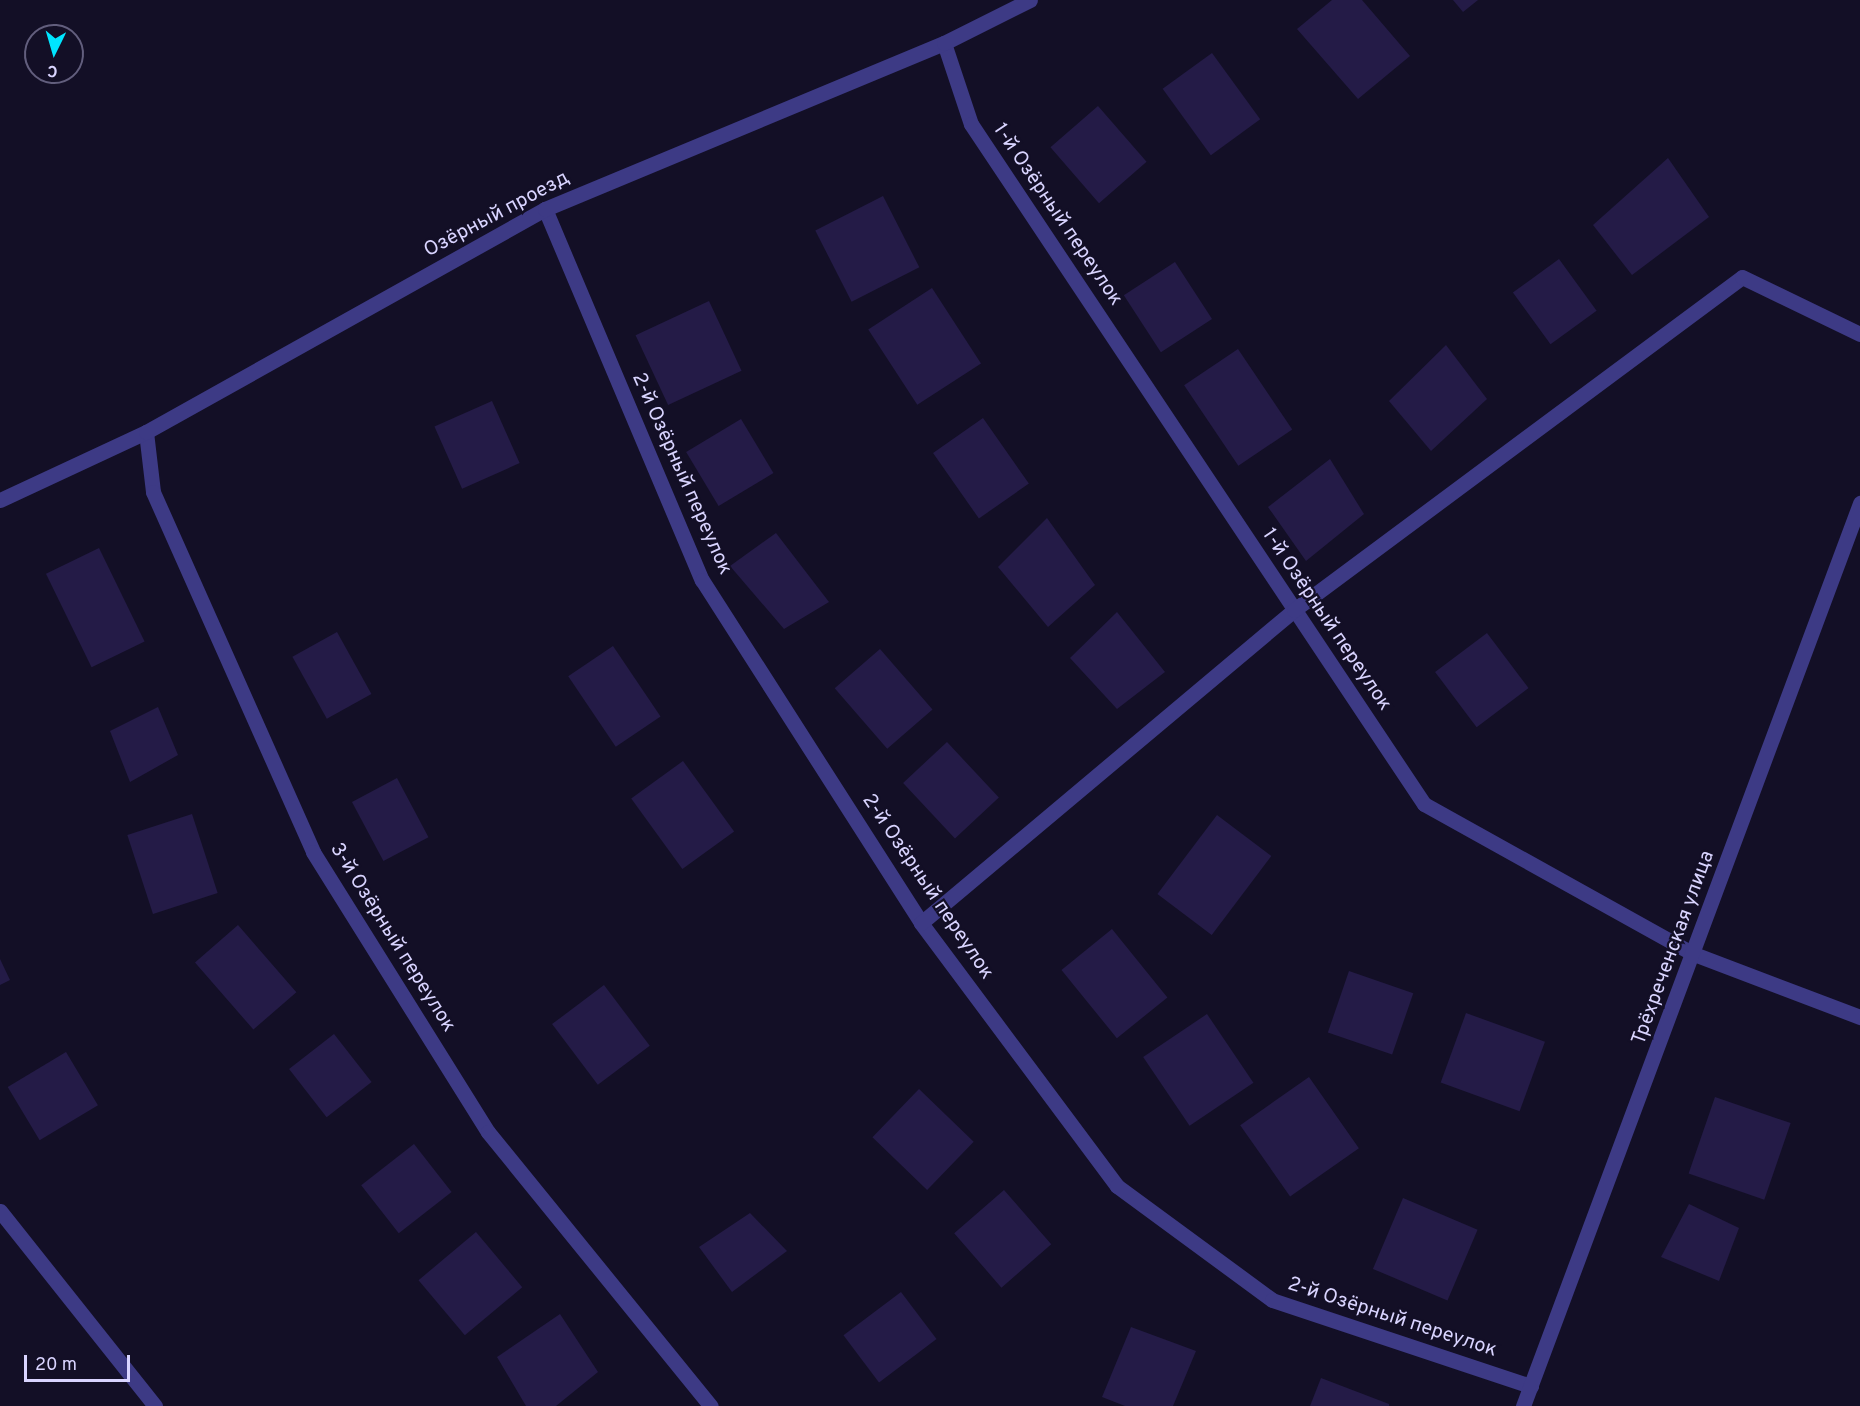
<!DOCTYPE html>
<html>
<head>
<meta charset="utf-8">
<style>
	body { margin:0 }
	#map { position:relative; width:1860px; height:1406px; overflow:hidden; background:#130f26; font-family:Overpass,sans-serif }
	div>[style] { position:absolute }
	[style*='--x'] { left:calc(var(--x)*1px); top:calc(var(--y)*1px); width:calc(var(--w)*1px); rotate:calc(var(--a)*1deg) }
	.building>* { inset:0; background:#241b47; transform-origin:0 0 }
	.street>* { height:15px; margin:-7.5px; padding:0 7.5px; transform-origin:7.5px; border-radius:7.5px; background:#3d3a85 }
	span { translate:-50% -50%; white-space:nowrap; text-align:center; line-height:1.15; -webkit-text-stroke:4.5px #130f26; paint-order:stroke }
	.street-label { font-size:20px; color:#d9d4ff }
	.north { position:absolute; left:24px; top:24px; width:60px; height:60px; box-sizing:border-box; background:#130f26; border:2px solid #625e7d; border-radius:50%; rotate:185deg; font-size:16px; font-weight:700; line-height:24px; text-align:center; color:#d9d4ff }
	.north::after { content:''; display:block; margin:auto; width:21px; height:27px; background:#00e5ff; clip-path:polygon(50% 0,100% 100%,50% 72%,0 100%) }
	.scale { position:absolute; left:24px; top:1355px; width:106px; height:27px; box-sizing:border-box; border:3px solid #d9d4ff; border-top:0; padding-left:8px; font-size:18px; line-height:21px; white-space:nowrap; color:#d9d4ff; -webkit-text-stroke:4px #130f26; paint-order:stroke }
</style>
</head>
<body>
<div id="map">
	<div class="building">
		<i style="clip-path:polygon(1332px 0,1362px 0,1410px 56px,1358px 99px,1297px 29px)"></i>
		<i style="clip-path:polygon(1453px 0,1478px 0,1463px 12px)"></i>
		<i style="left:1212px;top:53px;width:82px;height:61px;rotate:54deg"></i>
		<i style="left:1098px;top:106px;width:74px;height:63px;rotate:49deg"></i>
		<i style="clip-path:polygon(1668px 158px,1709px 217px,1632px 275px,1593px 225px)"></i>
		<i style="left:883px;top:196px;width:80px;height:76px;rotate:63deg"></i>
		<i style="left:1559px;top:259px;width:64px;height:57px;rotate:54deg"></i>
		<i style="left:1175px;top:262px;width:68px;height:61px;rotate:57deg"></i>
		<i style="left:932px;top:288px;width:90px;height:76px;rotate:57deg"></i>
		<i style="left:709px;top:301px;width:77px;height:81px;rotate:65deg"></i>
		<i style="clip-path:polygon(1446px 345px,1487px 399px,1431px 451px,1389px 401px)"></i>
		<i style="left:1238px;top:349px;width:97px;height:65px;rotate:56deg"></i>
		<i style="left:492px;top:401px;width:68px;height:63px;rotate:66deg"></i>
		<i style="left:983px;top:418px;width:80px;height:61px;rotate:55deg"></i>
		<i style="left:741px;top:419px;width:63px;height:64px;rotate:59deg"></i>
		<i style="clip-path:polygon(1330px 459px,1364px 514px,1306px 561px,1268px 507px)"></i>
		<i style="clip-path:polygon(1047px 518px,1095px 585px,1048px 627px,998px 567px)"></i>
		<i style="clip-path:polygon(776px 533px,829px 602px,784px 629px,730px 566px)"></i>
		<i style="left:99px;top:548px;width:104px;height:59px;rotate:64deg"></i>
		<i style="clip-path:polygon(1117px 612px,1165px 672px,1117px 709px,1070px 658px)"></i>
		<i style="left:337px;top:632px;width:71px;height:51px;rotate:61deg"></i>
		<i style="left:1487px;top:633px;width:69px;height:65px;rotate:53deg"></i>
		<i style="left:613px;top:646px;width:85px;height:54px;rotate:56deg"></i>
		<i style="left:880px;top:649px;width:80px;height:60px;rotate:49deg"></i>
		<i style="clip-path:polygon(158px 707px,178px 755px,130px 782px,110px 731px)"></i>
		<i style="left:947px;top:742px;width:76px;height:60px;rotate:47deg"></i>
		<i style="left:683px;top:761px;width:87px;height:64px;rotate:54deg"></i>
		<i style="left:397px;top:778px;width:67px;height:51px;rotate:62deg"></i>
		<i style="left:192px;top:814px;width:83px;height:68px;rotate:72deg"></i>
		<i style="left:1217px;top:815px;width:68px;height:99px;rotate:37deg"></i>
		<i style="left:238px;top:925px;width:89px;height:57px;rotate:49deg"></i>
		<i style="left:1112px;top:929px;width:88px;height:65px;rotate:51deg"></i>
		<i style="clip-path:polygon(0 959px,10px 980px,0 985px)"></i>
		<i style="left:1349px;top:971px;width:68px;height:65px;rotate:19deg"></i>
		<i style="left:604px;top:985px;width:76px;height:65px;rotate:53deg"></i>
		<i style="left:1466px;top:1013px;width:84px;height:74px;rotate:20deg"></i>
		<i style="left:1207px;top:1014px;width:83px;height:77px;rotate:56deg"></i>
		<i style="left:334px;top:1034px;width:61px;height:57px;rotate:52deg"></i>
		<i style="left:66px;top:1052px;width:62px;height:68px;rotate:59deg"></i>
		<i style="left:1309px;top:1077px;width:87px;height:84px;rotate:55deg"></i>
		<i style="left:919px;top:1089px;width:76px;height:67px;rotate:44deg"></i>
		<i style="left:1715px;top:1097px;width:80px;height:81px;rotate:19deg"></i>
		<i style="left:414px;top:1144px;width:61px;height:67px;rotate:52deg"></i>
		<i style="left:1004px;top:1190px;width:72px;height:66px;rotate:49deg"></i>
		<i style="left:1403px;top:1198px;width:81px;height:77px;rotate:23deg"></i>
		<i style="clip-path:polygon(1689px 1204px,1739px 1228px,1719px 1281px,1661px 1257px)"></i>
		<i style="clip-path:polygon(750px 1213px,787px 1251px,732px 1292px,699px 1247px)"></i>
		<i style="left:476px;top:1232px;width:72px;height:75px;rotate:50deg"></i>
		<i style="left:901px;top:1292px;width:59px;height:72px;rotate:53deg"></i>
		<i style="clip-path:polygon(560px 1314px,598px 1372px,556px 1406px,526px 1406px,497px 1357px)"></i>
		<i style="clip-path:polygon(1131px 1327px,1196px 1351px,1173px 1406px,1125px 1406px,1102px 1397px)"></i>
		<i style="clip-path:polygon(1321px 1378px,1389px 1404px,1389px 1406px,1310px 1406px)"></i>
	</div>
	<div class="street">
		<i style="--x:944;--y:43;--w:85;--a:71.6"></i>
		<i style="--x:971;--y:124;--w:817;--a:56.33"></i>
		<i style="--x:1424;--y:804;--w:309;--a:29.1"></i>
		<i style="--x:1694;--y:954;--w:178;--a:20.8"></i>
		<i style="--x:545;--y:209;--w:403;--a:67.1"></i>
		<i style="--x:702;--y:580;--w:407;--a:57.4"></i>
		<i style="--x:921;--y:923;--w:328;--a:53.3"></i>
		<i style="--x:1117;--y:1186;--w:192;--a:36.3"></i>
		<i style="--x:1272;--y:1300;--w:273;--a:18.4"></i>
		<i style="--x:146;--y:432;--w:60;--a:83.3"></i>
		<i style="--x:153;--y:492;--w:394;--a:66"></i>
		<i style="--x:313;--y:852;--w:330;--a:58"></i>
		<i style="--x:488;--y:1132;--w:353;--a:50.9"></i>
		<i style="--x:0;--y:500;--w:161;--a:-25"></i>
		<i style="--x:146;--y:432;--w:457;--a:-29.2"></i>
		<i style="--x:545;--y:209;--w:432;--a:-22.6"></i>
		<i style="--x:944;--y:43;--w:96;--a:-26.6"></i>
		<i style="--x:921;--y:923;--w:487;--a:-40"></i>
		<i style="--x:1294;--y:610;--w:558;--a:-36.62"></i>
		<i style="--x:1742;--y:277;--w:131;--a:25.8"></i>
		<i style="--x:0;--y:1211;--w:249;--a:51.5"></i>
		<i style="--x:1523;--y:1406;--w:964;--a:-69.53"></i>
	</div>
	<div class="street-label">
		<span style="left:497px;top:215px;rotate:-28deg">Озёрный проезд</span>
		<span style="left:1057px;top:215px;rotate:56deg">1-й Озёрный переулок</span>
		<span style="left:681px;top:474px;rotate:66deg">2-й Озёрный переулок</span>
		<span style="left:1326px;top:620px;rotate:56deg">1-й Озёрный переулок</span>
		<span style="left:927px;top:887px;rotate:56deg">2-й Озёрный переулок</span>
		<span style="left:392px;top:938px;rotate:58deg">3-й Озёрный переулок</span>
		<span style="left:1674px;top:948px;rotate:-70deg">Трёхреченская улица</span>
		<span style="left:1392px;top:1318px;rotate:18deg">2-й Озёрный переулок</span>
	</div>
	<div class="north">С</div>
	<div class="scale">20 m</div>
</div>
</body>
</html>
